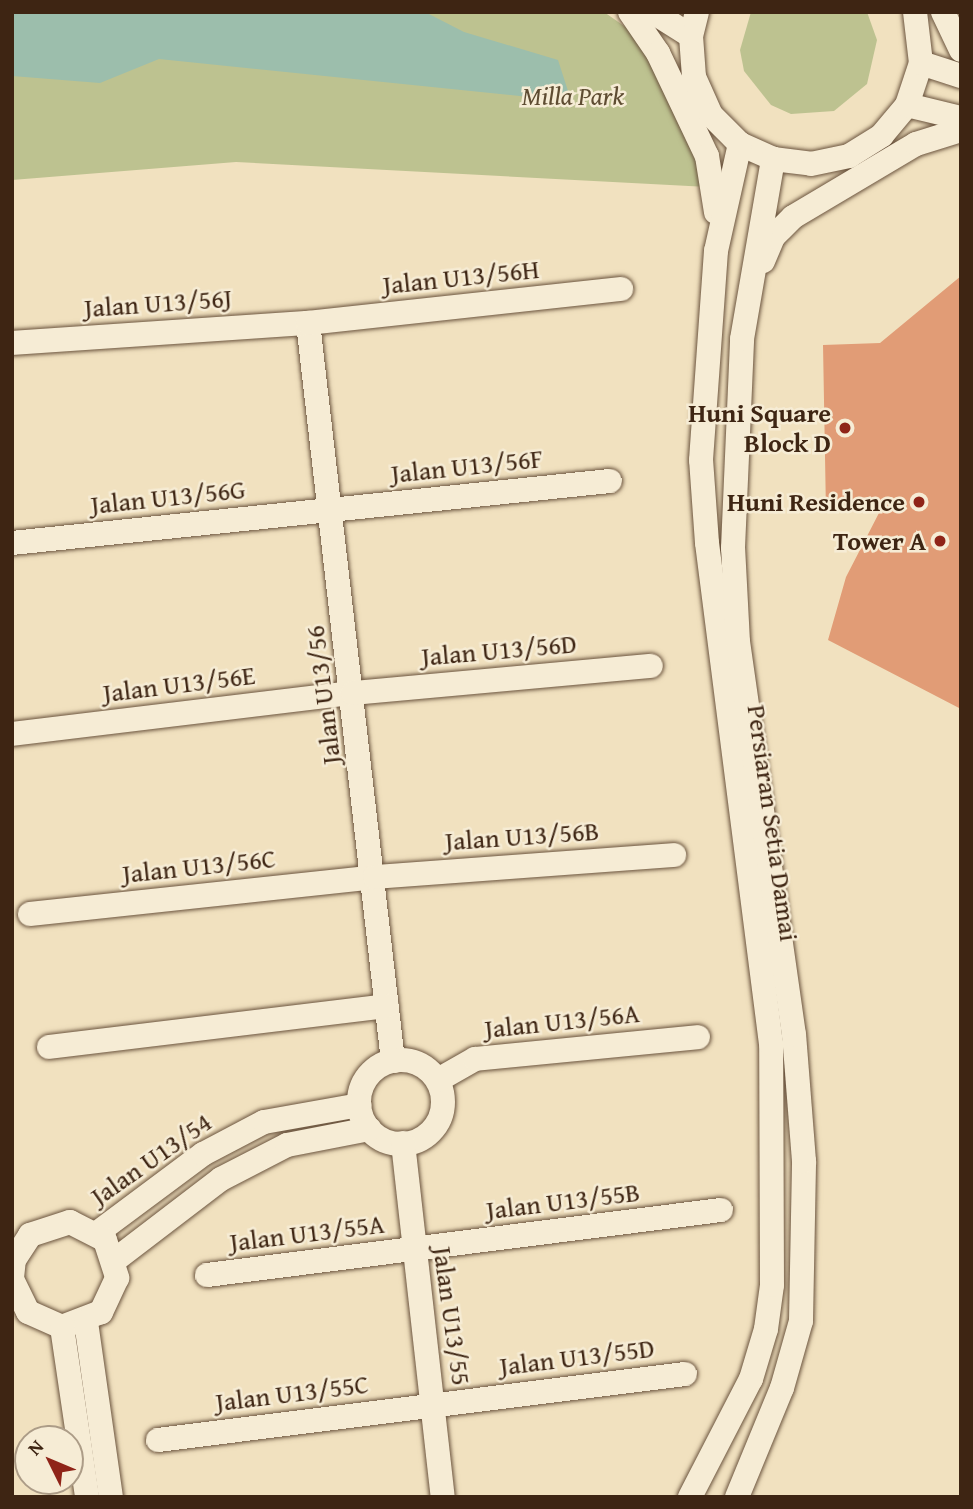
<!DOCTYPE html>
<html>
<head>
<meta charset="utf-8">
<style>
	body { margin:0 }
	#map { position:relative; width:973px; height:1509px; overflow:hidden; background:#f1e1bf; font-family:"Gentium Book Plus",serif }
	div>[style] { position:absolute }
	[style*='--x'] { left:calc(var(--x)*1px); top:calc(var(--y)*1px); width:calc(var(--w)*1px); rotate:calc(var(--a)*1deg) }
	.green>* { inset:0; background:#bdc290 }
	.water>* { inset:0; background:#9cbeac }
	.building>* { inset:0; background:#e19c76 }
	.roads { filter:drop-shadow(0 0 2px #6b543e) drop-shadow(0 0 2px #6b543e) }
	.minor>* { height:24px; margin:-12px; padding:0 12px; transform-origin:12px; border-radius:12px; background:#f6ecd5 }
	.minor>.ring { margin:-12px; padding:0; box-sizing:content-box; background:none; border:24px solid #f6ecd5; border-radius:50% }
	.dots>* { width:19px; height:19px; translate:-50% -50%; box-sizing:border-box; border:4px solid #f6ecd5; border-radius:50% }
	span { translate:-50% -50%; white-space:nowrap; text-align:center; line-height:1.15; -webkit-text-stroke:5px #f6ecd5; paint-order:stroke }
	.park-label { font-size:26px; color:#5e4c32; font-style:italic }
	.street-label { font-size:26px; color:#3e2513 }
	.poi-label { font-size:26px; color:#3e2513; font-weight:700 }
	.right { translate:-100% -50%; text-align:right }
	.frame { position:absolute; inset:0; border:14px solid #3e2513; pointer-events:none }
	.north { position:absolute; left:14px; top:1425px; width:70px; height:70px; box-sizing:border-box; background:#f6ecd5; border:2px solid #ac9c87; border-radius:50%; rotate:313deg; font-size:19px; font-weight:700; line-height:28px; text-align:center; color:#3e2513 }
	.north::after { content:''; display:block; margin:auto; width:24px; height:32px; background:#8f2418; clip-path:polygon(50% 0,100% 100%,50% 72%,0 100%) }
</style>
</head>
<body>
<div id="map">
	<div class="green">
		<i style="clip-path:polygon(12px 12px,604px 12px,637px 35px,708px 187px,236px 162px,12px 180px)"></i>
		<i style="clip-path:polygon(751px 12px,867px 12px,877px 40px,867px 84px,834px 111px,791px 114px,771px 105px,744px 71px,740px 50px)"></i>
	</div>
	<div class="water">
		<i style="clip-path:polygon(12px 12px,425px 12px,464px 32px,558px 60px,569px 94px,539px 98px,159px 59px,100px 83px,12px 76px)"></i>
	</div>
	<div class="building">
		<i style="clip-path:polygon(961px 276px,961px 709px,828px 640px,846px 577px,880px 511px,826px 512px,823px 345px,880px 343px)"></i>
	</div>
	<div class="roads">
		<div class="minor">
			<i style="--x:630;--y:12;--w:50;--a:55.7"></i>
			<i style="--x:658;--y:53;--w:114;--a:64.6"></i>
			<i style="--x:707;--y:156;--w:57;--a:80.9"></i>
			<i style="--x:653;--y:12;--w:45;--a:32.3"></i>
			<i style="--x:697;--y:12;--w:25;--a:104"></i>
			<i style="--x:691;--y:36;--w:41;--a:85.8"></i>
			<i style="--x:694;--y:77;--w:42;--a:65.9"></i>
			<i style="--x:711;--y:115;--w:41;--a:45"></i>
			<i style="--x:740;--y:144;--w:36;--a:24"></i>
			<i style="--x:773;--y:159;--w:38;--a:7"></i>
			<i style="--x:811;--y:164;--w:39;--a:-12"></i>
			<i style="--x:849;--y:156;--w:39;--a:-32"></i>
			<i style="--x:882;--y:135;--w:39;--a:-50"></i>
			<i style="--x:907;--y:105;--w:44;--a:-71.6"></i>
			<i style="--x:921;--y:63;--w:51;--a:-96.7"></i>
			<i style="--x:943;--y:12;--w:42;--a:64.7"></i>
			<i style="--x:921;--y:63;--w:42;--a:18"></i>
			<i style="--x:907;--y:105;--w:56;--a:13.5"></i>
			<i style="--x:763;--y:261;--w:26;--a:-67"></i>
			<i style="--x:773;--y:237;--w:28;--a:-45"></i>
			<i style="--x:793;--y:217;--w:143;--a:-30.7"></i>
			<i style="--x:916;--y:144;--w:47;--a:-17.3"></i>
			<i style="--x:308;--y:323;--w:743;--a:83.43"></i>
			<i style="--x:12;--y:343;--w:297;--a:-3.9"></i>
			<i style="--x:308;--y:323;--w:315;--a:-6.2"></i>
			<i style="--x:12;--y:543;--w:601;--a:-5.92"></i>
			<i style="--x:12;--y:734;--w:343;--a:-6.9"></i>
			<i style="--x:353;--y:693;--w:299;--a:-5.2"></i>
			<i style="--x:30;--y:914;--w:347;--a:-6.1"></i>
			<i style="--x:375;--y:877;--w:300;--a:-4.2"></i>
			<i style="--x:49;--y:1047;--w:340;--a:-6.9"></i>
			<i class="ring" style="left:359px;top:1060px;width:60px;height:60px"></i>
			<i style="--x:438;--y:1080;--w:43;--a:-29.6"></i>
			<i style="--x:475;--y:1059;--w:224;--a:-5.6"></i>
			<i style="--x:403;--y:1143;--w:356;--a:83.6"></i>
			<i style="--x:97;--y:1233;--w:132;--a:-36.7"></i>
			<i style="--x:203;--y:1154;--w:69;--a:-27.7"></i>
			<i style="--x:264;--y:1122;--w:97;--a:-10.1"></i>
			<i style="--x:115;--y:1260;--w:133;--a:-37.4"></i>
			<i style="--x:221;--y:1179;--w:74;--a:-27.3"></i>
			<i style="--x:287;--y:1145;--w:84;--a:-11"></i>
			<i style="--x:207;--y:1275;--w:518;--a:-7.21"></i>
			<i style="--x:12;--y:1278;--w:18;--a:-84"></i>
			<i style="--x:14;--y:1260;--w:30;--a:-57"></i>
			<i style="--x:30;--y:1235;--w:42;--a:-18"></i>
			<i style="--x:70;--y:1222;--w:39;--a:27"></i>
			<i style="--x:105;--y:1240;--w:40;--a:72"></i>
			<i style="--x:117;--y:1278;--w:38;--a:115"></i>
			<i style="--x:101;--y:1312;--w:42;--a:159"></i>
			<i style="--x:62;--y:1327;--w:37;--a:-156"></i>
			<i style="--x:28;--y:1312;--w:37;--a:-116"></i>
			<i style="--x:86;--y:1322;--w:177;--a:81.9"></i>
			<i style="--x:62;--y:1327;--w:172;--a:81.6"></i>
			<i style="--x:158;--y:1440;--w:531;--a:-7.14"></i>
			<i style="--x:690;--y:1497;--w:133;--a:-62.7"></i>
			<i style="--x:751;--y:1379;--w:52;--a:-73.3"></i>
			<i style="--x:766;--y:1329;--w:44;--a:-82.2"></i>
			<i style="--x:772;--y:1285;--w:241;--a:-90.2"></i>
			<i style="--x:771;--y:1044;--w:505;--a:-97.28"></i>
			<i style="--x:707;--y:543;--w:83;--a:-94.1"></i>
			<i style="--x:701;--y:460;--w:210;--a:-85.9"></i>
			<i style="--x:716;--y:251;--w:110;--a:-77.4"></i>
			<i style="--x:737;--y:1497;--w:118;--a:-67.6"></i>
			<i style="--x:782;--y:1388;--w:70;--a:-74.2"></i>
			<i style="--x:801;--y:1321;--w:160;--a:-88.9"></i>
			<i style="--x:804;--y:1161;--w:126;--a:-94.5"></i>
			<i style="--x:794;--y:1035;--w:397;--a:-98.1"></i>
			<i style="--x:738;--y:642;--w:94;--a:-93"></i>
			<i style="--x:733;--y:548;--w:209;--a:-87.5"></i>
			<i style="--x:742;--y:339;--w:183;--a:-80.2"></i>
		</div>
	</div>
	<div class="dots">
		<i style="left:845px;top:428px;background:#8f2418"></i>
		<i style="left:919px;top:502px;background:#8f2418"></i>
		<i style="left:940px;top:541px;background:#8f2418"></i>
	</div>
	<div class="park-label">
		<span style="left:573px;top:96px">Milla Park</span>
	</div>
	<div class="street-label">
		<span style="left:461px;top:277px;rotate:-6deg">Jalan U13/56H</span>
		<span style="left:158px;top:303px;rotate:-4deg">Jalan U13/56J</span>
		<span style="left:467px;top:466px;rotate:-6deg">Jalan U13/56F</span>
		<span style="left:168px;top:497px;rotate:-6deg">Jalan U13/56G</span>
		<span style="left:499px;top:650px;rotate:-5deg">Jalan U13/56D</span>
		<span style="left:179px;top:684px;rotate:-7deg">Jalan U13/56E</span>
		<span style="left:323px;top:695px;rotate:-97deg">Jalan U13/56</span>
		<span style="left:773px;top:823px;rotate:82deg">Persiaran Setia Damai</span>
		<span style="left:522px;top:836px;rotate:-4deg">Jalan U13/56B</span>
		<span style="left:199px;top:866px;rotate:-6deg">Jalan U13/56C</span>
		<span style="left:562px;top:1021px;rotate:-6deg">Jalan U13/56A</span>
		<span style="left:151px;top:1159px;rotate:-35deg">Jalan U13/54</span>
		<span style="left:563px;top:1201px;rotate:-7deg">Jalan U13/55B</span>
		<span style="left:307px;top:1233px;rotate:-7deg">Jalan U13/55A</span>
		<span style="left:452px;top:1316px;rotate:82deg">Jalan U13/55</span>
		<span style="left:577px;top:1357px;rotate:-7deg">Jalan U13/55D</span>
		<span style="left:292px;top:1393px;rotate:-7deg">Jalan U13/55C</span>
	</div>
	<div class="poi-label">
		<span class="right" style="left:831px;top:428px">Huni Square<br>Block D</span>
		<span class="right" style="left:905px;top:502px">Huni Residence</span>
		<span class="right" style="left:926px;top:541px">Tower A</span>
	</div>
	<div class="frame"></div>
	<div class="north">N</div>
</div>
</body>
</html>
